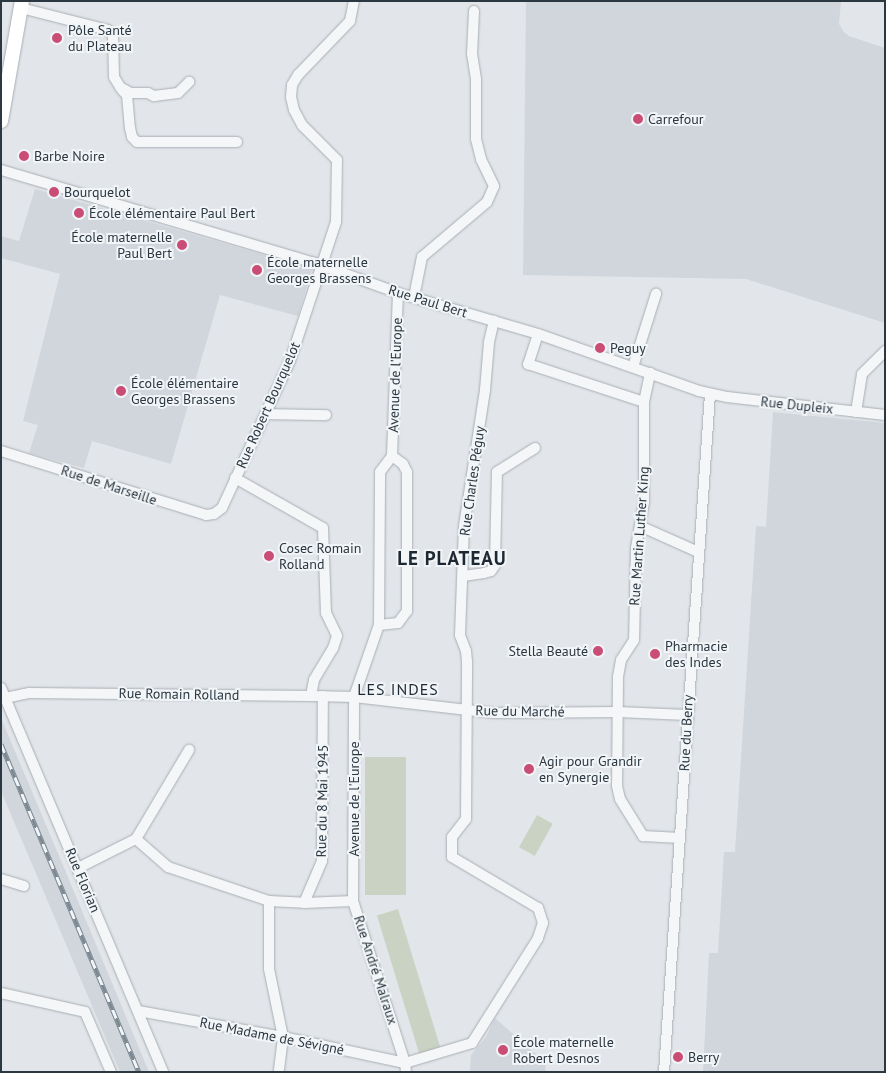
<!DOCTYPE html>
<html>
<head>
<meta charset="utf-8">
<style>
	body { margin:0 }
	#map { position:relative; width:886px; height:1073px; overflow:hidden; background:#e2e6ea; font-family:"PT Sans",sans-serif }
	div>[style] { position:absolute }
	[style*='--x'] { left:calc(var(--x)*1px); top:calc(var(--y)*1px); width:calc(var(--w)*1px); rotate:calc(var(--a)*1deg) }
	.built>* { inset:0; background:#d0d6dc }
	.green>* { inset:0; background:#cad3c3; transform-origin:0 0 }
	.roads { filter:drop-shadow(0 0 1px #a7aeb4) drop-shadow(0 0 1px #a7aeb4) }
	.minor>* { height:10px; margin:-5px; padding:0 5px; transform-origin:5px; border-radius:5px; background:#f5f6f8 }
	.secondary>* { height:14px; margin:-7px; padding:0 7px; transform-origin:7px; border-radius:7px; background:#fff }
	.rail>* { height:5px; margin-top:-2.5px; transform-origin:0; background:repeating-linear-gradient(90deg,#f2f5f7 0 9px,#7c8993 0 18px); box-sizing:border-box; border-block:1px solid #7c8993 }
	.dots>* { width:14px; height:14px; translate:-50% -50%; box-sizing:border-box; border:2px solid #f2f5f7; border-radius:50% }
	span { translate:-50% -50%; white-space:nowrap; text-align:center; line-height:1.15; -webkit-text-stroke:4px #f2f5f7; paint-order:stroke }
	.poi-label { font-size:14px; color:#2b3741 }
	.left { translate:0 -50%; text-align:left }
	.right { translate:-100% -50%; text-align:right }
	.street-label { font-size:14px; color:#2b3741 }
	.quarter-label { font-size:16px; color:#1d2832; letter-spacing:1px }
	.district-label { font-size:19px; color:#1d2832; font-weight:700; letter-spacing:1px }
	.frame { position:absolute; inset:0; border:2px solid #2b3741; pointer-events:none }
</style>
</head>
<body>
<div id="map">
	<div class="built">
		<i style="clip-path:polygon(526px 1px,841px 1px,839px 24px,844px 32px,849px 36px,885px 48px,885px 323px,746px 279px,523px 275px)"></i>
		<i style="clip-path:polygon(35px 189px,312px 269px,298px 316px,220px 295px,171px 464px,92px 441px,84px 468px,29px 453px,38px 425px,23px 421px,60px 274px,1px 258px,1px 236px,19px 241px)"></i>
		<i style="clip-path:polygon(773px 412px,885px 423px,885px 1072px,703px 1072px,709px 953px,718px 953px,724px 852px,735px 852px,756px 526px,766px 527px)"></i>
		<i style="clip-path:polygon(1px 718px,65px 870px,149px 1072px,120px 1072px,1px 791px)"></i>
		<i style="clip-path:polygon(495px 1018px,546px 1063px,545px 1072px,470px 1072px,471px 1055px,486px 1037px)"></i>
	</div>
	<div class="green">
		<i style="left:365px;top:757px;width:41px;height:138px"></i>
		<i style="left:537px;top:815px;width:18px;height:37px;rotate:29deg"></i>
		<i style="left:398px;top:909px;width:145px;height:22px;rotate:73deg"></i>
	</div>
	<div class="roads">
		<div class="minor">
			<i style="--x:21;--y:8;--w:90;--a:14.2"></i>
			<i style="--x:108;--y:30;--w:7;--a:45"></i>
			<i style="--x:113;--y:35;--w:42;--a:88.6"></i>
			<i style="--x:114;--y:77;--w:12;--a:59"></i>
			<i style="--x:120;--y:87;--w:13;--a:29"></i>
			<i style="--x:131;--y:93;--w:17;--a:0"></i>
			<i style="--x:148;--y:93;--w:7;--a:27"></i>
			<i style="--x:154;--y:96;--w:24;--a:-7"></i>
			<i style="--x:178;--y:93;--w:16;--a:-45"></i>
			<i style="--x:122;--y:90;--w:7;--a:45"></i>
			<i style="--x:127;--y:95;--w:33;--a:85"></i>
			<i style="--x:130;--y:128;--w:9;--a:77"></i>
			<i style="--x:132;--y:137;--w:7;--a:45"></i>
			<i style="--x:137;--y:142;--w:100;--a:0"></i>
			<i style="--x:1;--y:170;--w:324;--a:16.5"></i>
			<i style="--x:312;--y:262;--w:91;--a:19.8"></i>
			<i style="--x:398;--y:293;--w:146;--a:16.3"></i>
			<i style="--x:538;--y:334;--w:171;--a:19.5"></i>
			<i style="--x:699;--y:391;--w:29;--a:12"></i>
			<i style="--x:727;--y:397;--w:159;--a:6.5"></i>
			<i style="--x:414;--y:297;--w:41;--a:-78.7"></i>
			<i style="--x:422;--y:257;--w:85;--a:-40.2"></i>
			<i style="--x:487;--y:202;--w:17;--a:-66"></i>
			<i style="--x:494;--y:186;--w:30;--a:-116"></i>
			<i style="--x:481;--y:159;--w:21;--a:-104"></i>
			<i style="--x:476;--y:139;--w:60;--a:-90"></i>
			<i style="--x:476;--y:79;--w:25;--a:-99"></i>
			<i style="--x:472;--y:54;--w:43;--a:-87.3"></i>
			<i style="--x:538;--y:334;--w:32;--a:108"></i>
			<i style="--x:528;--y:364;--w:122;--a:18.1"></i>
			<i style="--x:644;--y:402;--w:100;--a:90"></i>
			<i style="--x:644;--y:502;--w:47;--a:99.9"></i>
			<i style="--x:636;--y:548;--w:92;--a:91.2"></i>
			<i style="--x:634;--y:640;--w:24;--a:123"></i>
			<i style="--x:621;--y:660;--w:17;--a:100"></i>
			<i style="--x:618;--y:677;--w:109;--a:90.5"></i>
			<i style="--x:617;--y:786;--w:13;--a:77"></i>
			<i style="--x:620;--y:799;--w:44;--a:58.1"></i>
			<i style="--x:643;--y:836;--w:37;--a:3"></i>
			<i style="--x:633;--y:367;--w:77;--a:-72.5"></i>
			<i style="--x:644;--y:402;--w:30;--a:-78"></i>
			<i style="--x:856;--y:412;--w:38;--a:-81"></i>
			<i style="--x:862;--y:374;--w:33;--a:-45"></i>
			<i style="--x:266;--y:414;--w:60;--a:1"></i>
			<i style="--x:1;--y:451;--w:215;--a:17.3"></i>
			<i style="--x:206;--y:515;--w:8;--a:-7"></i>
			<i style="--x:214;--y:514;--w:10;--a:-37"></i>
			<i style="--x:222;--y:508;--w:162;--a:-65.2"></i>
			<i style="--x:290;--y:361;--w:146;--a:-71.7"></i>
			<i style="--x:336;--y:222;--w:62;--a:-89.1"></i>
			<i style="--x:337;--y:160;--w:49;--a:-135"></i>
			<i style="--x:302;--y:125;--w:17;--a:-118"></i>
			<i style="--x:294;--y:110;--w:13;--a:-103"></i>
			<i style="--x:291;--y:97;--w:12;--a:-85"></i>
			<i style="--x:292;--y:85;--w:12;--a:-59"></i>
			<i style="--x:298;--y:75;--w:75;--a:-46.1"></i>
			<i style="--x:350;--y:21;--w:20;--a:-79"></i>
			<i style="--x:235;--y:478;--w:101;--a:29.6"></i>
			<i style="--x:323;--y:528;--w:85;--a:88"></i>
			<i style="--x:326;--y:613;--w:25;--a:64"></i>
			<i style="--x:337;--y:636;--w:13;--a:108"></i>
			<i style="--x:333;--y:648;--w:37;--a:121"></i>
			<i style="--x:314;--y:680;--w:16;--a:101"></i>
			<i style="--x:640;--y:526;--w:64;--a:24.1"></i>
			<i style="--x:463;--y:576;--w:21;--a:-8"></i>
			<i style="--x:484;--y:573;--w:7;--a:-16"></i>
			<i style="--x:491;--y:571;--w:7;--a:-56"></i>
			<i style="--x:495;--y:565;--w:93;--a:-88.8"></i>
			<i style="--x:497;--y:472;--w:45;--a:-32.3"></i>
			<i style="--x:379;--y:625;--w:19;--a:-6"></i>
			<i style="--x:398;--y:623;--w:15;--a:-53"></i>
			<i style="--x:407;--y:611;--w:139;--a:-90"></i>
			<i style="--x:407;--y:472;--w:9;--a:-117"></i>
			<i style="--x:403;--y:464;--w:14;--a:-144"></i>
			<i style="--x:1;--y:688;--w:417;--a:67.1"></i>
			<i style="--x:5;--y:698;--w:25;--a:-12"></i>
			<i style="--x:29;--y:693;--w:282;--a:0.6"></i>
			<i style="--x:311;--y:696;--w:43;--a:1.3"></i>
			<i style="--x:354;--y:697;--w:141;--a:6.5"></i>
			<i style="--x:494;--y:713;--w:124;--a:-0.5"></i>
			<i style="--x:618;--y:712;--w:69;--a:2.5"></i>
			<i style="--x:136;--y:839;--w:43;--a:41.2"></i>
			<i style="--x:168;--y:867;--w:107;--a:18.6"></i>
			<i style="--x:269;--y:901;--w:35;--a:3"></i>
			<i style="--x:304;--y:903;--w:49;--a:-2.3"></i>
			<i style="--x:353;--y:901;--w:170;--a:72.2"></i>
			<i style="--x:405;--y:1063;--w:125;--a:-168"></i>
			<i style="--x:283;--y:1037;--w:147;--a:-169.8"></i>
			<i style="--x:78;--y:868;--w:65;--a:-26.6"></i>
			<i style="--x:136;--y:839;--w:104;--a:-59.2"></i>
			<i style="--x:1;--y:879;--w:24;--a:17"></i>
			<i style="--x:269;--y:901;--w:68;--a:90"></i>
			<i style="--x:269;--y:969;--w:69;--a:78.4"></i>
			<i style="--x:283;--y:1037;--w:35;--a:97"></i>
			<i style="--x:353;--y:901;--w:204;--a:-89.7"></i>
			<i style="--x:354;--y:697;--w:76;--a:-70.9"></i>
			<i style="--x:379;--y:625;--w:153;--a:-89.6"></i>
			<i style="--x:380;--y:472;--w:20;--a:-53"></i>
			<i style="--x:392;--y:456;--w:163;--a:-87.9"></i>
			<i style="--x:304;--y:903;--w:46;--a:-66.8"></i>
			<i style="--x:322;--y:861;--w:165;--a:-89.7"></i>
			<i style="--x:1;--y:993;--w:86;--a:12.7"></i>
			<i style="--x:85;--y:1012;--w:65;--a:66.6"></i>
			<i style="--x:406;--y:1072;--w:9;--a:-96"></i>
			<i style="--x:405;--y:1063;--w:70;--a:-16.6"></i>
			<i style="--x:472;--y:1043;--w:124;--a:-57.8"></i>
			<i style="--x:538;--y:938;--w:16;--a:-72"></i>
			<i style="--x:543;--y:923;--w:16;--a:-108"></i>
			<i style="--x:538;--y:908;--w:100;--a:-149.3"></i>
			<i style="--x:452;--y:857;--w:20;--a:-90"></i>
			<i style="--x:452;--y:837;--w:23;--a:-52"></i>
			<i style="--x:466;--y:819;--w:157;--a:-89.6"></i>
			<i style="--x:467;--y:662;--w:11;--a:-95"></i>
			<i style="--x:466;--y:651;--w:17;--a:-111"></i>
			<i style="--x:460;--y:635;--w:109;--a:-87.9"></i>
			<i style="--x:464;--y:526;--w:138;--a:-81.2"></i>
			<i style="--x:485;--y:390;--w:48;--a:-85.2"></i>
			<i style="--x:489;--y:342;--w:22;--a:-77"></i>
			<i style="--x:664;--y:1072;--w:680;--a:-86.12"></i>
		</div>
		<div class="secondary">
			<i style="--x:1;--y:121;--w:122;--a:-80.1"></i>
		</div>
	</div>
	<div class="rail">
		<i style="--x:1;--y:744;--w:356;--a:67.2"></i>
	</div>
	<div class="dots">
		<i style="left:57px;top:38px;background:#c94d75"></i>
		<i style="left:638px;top:119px;background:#c94d75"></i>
		<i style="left:24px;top:156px;background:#c94d75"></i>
		<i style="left:54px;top:192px;background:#c94d75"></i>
		<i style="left:79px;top:213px;background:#c94d75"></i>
		<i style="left:182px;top:245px;background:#c94d75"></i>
		<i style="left:257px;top:270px;background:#c94d75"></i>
		<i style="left:600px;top:348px;background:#c94d75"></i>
		<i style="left:121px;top:391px;background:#c94d75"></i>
		<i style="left:269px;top:556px;background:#c94d75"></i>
		<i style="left:598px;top:651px;background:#c94d75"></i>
		<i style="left:655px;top:654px;background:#c94d75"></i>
		<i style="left:529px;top:769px;background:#c94d75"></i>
		<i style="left:503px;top:1050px;background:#c94d75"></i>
		<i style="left:678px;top:1057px;background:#c94d75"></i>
	</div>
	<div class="poi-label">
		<span class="left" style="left:68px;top:38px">Pôle Santé<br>du Plateau</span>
		<span class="left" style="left:648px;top:119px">Carrefour</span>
		<span class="left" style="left:34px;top:156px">Barbe Noire</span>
		<span class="left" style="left:64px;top:192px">Bourquelot</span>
		<span class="left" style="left:89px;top:213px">École élémentaire Paul Bert</span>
		<span class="right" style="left:172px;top:245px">École maternelle<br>Paul Bert</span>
		<span class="left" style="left:267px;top:270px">École maternelle<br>Georges Brassens</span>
		<span class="left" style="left:610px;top:348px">Peguy</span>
		<span class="left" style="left:131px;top:391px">École élémentaire<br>Georges Brassens</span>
		<span class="left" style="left:279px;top:556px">Cosec Romain<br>Rolland</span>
		<span class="left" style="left:665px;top:654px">Pharmacie<br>des Indes</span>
		<span class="right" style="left:588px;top:651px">Stella Beauté</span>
		<span class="left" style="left:539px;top:769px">Agir pour Grandir<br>en Synergie</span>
		<span class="left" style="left:513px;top:1050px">École maternelle<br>Robert Desnos</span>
		<span class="left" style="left:688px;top:1057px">Berry</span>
	</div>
	<div class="street-label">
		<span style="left:428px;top:301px;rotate:17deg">Rue Paul Bert</span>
		<span style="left:395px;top:375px;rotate:-88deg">Avenue de l'Europe</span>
		<span style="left:268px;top:405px;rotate:-66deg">Rue Robert Bourquelot</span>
		<span style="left:797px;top:405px;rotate:6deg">Rue Dupleix</span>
		<span style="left:472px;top:481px;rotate:-82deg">Rue Charles Péguy</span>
		<span style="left:109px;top:485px;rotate:18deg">Rue de Marseille</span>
		<span style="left:639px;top:536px;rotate:-86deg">Rue Martin Luther King</span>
		<span style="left:179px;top:694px;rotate:1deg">Rue Romain Rolland</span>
		<span style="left:520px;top:711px;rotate:1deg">Rue du Marché</span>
		<span style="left:686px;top:733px;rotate:-87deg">Rue du Berry</span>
		<span style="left:354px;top:799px;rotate:-90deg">Avenue de l'Europe</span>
		<span style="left:322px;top:801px;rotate:-89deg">Rue du 8 Mai 1945</span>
		<span style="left:83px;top:880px;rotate:67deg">Rue Florian</span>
		<span style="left:376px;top:970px;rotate:72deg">Rue André Malraux</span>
		<span style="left:272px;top:1036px;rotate:11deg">Rue Madame de Sévigné</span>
	</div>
	<div class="quarter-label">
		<span style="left:398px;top:689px">LES INDES</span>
	</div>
	<div class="district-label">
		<span style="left:452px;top:559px">LE PLATEAU</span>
	</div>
	<div class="frame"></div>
</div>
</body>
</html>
